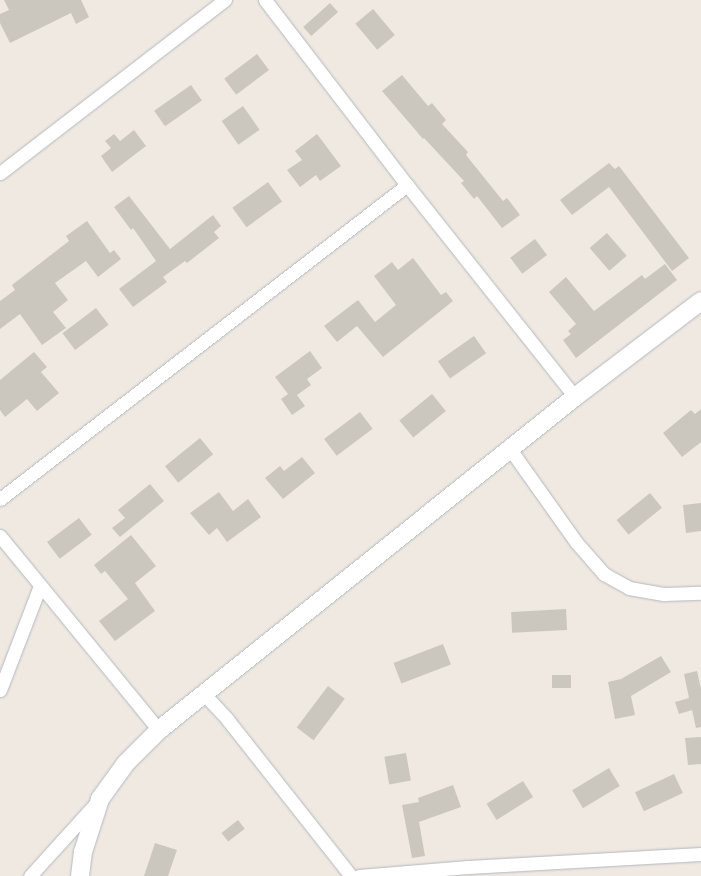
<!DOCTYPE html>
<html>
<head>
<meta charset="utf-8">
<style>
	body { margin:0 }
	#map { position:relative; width:701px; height:876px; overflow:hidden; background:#efe9e1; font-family:Karla,sans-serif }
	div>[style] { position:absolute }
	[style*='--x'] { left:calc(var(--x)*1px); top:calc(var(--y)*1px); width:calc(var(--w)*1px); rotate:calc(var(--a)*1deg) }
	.building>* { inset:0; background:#cbc7bf; transform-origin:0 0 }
	.roads { filter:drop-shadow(0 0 1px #b4b7c1) drop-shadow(0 0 1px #b4b7c1) }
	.street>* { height:13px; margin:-6.5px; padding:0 6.5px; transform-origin:6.5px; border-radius:6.5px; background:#fff }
	.secondary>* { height:18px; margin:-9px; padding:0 9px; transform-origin:9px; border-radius:9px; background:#fff }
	span { translate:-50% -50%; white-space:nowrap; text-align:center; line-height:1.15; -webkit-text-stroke:3px #fff; paint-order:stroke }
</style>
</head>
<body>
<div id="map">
	<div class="building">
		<i style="clip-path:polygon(4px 0,81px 0,89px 17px,76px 24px,71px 13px,10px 43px,0 23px,0 14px,9px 10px)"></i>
		<i style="left:330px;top:3px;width:12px;height:36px;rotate:48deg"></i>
		<i style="left:373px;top:9px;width:34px;height:23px;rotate:50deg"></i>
		<i style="left:257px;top:54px;width:20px;height:41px;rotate:53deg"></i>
		<i style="clip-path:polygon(402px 75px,428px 106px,432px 103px,446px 120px,442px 124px,468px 152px,466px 155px,503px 201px,507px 198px,520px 215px,502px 228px,477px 196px,474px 199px,461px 183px,464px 181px,424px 138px,423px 139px,382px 91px)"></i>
		<i style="left:191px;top:85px;width:19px;height:45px;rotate:55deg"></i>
		<i style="left:243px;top:106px;width:29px;height:26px;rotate:55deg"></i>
		<i style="clip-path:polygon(134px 130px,146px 146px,112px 172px,101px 156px,111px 148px,105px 141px,114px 134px,120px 141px)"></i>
		<i style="clip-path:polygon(317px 134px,341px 166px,320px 181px,316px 175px,300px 187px,287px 170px,302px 160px,295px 151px)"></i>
		<i style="clip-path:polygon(609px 163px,615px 169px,619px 166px,689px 258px,672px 271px,609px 187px,572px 215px,560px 200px)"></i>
		<i style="left:268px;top:182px;width:24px;height:44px;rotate:54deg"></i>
		<i style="clip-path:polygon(129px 196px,170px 249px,213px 215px,221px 226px,214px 232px,219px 238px,187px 263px,185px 261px,163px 277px,167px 282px,133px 307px,119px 289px,156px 261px,133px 228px,131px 230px,114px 207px)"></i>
		<i style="clip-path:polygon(87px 221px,110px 253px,114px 250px,121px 259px,98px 277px,86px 261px,55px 283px,68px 300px,53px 312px,66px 328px,42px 345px,20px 314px,0 329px,0 301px,15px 290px,12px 285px,69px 241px,66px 236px)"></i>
		<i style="left:607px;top:233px;width:30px;height:23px;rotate:49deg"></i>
		<i style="left:535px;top:239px;width:20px;height:31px;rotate:53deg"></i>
		<i style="clip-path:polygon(413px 258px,441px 295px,446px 292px,453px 301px,383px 357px,357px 326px,337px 342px,324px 326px,358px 300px,375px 322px,396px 305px,374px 276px,392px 262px,398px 270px)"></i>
		<i style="clip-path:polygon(665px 264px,677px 280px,576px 358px,563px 340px,571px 334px,568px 331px,576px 324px,549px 292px,566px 277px,594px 311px,642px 275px,645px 279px)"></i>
		<i style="left:96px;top:308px;width:21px;height:42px;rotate:53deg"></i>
		<i style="left:474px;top:336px;width:21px;height:44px;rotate:55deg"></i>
		<i style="clip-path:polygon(310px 351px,322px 368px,307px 379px,311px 385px,297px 395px,305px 406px,292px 415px,281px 399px,288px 394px,275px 377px)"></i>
		<i style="clip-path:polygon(34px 352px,47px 367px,41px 372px,59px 393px,37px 411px,27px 399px,5px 417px,0 410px,0 380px)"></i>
		<i style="left:432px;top:394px;width:22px;height:42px;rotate:51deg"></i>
		<i style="clip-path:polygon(701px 409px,701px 442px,682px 457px,663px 433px,691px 410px,695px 414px)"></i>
		<i style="left:360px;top:412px;width:21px;height:45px;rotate:53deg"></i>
		<i style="left:200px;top:438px;width:21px;height:45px;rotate:51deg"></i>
		<i style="clip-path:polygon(302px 457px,315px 473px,283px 499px,265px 478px,280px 466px,284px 471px)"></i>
		<i style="clip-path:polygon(150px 484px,164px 501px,120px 537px,112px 528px,125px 518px,118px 510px)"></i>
		<i style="clip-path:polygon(219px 492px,233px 511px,248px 499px,261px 517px,227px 542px,217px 528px,209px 535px,190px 513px)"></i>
		<i style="left:650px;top:493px;width:19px;height:43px;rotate:51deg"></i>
		<i style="clip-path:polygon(701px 503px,701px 531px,686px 533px,683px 505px)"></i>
		<i style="left:79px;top:518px;width:21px;height:40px;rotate:53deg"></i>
		<i style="clip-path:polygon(131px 535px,156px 566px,135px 583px,155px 611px,115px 641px,99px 621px,128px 599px,105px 571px,101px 574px,94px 565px)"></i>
		<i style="left:566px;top:609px;width:21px;height:55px;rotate:87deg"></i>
		<i style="left:443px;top:644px;width:22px;height:53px;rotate:69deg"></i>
		<i style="clip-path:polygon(661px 656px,671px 672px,631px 696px,635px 715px,615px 719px,608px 682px,621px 679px)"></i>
		<i style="clip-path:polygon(697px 671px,701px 689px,701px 727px,696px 728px,692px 710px,679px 714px,675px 702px,689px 698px,684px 674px)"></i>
		<i style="left:552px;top:675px;width:19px;height:13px"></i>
		<i style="left:328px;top:686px;width:21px;height:52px;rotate:37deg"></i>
		<i style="clip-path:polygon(701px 737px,701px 764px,688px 765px,685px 738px)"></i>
		<i style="left:406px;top:753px;width:28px;height:22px;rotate:80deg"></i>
		<i style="left:609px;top:768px;width:21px;height:43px;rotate:59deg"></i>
		<i style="left:674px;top:774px;width:21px;height:43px;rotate:65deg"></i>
		<i style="left:523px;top:781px;width:19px;height:43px;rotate:58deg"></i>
		<i style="clip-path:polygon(453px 785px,461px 807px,419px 822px,425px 856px,412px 858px,402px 805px,419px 802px,418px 798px)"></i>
		<i style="left:238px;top:820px;width:11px;height:21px;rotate:52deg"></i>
		<i style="clip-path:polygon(155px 843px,177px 850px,168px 876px,144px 876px)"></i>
	</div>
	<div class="roads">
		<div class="street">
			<i style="--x:265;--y:0;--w:233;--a:52.5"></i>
			<i style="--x:407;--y:185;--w:270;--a:51.6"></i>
			<i style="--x:0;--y:173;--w:284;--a:-37.6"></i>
			<i style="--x:510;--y:449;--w:114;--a:54.6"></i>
			<i style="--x:576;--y:542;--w:43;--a:48.8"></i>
			<i style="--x:604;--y:574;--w:29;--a:29"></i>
			<i style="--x:629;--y:588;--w:36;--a:10"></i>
			<i style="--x:664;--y:594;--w:37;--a:-2"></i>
			<i style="--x:0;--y:499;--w:514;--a:-37.65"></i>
			<i style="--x:0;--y:536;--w:251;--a:50.7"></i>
			<i style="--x:0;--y:690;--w:111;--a:-69"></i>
			<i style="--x:204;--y:694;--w:34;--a:47"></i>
			<i style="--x:227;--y:719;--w:200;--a:51.7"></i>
			<i style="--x:30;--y:876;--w:100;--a:-47.8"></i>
			<i style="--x:359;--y:876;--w:109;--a:-4.7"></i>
			<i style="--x:468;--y:867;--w:233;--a:-3.2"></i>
		</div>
		<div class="secondary">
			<i style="--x:80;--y:876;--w:24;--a:-83"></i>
			<i style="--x:83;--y:852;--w:56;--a:-72.2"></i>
			<i style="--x:100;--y:799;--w:44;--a:-54.2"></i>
			<i style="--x:126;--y:763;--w:47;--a:-45"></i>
			<i style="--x:159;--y:730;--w:533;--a:-38.68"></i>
			<i style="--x:575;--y:397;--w:158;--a:-37.3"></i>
		</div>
	</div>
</div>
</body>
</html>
